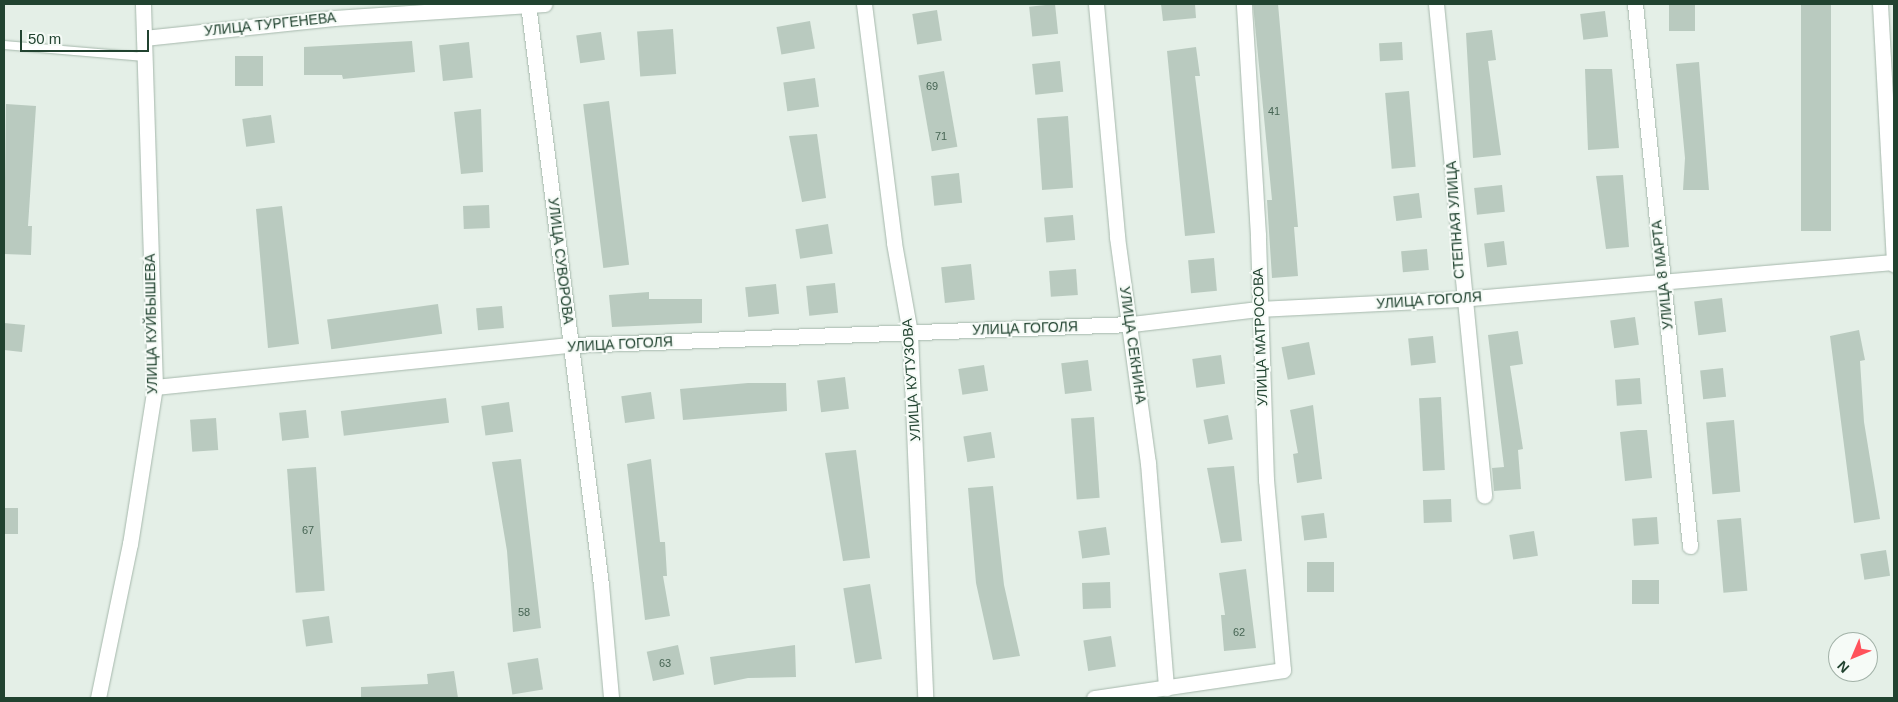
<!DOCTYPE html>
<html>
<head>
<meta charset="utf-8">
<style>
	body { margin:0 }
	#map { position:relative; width:1898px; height:702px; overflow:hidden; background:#e4efe7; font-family:Helvetica,sans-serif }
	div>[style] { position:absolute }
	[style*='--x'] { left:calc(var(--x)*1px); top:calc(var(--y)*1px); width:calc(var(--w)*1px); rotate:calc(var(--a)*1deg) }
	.building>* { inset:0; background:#b9cabf; transform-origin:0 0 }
	.roads { filter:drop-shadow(0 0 1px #a6b8ac) drop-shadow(0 0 1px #a6b8ac) }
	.service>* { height:8px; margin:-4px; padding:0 4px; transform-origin:4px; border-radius:4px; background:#fff }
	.minor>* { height:15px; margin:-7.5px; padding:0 7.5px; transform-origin:7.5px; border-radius:7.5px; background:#fff }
	.secondary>* { height:15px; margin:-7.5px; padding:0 7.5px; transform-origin:7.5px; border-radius:7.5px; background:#fff }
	span { translate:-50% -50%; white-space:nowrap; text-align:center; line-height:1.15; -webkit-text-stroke:4px #f6fbf7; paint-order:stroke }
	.number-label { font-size:11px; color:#476554 }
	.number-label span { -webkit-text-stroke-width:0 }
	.street-label { font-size:14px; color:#214330 }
	.frame { position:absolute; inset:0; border:5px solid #214330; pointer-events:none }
	.north { position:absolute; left:1828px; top:632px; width:50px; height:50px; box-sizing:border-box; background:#f6fbf7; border:1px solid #a1b1a7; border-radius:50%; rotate:225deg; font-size:14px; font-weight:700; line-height:20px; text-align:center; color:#214330 }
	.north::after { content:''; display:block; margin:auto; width:18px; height:22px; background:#ff525b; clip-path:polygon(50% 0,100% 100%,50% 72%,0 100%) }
	.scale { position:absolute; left:20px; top:30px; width:129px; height:22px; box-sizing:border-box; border:2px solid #214330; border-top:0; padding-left:6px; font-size:15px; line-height:18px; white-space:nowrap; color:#214330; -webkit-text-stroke:4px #f6fbf7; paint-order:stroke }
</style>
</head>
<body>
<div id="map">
	<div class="building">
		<i style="left:1055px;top:4px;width:30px;height:26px;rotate:84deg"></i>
		<i style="clip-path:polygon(1161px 4px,1195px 4px,1196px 18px,1163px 21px)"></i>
		<i style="clip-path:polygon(1253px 4px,1278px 4px,1298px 227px,1294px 227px,1298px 276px,1272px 278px,1267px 200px,1272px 200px)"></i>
		<i style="left:1669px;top:4px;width:26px;height:27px"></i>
		<i style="left:1801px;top:4px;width:30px;height:227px"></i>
		<i style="left:937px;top:10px;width:31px;height:25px;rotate:81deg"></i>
		<i style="left:1605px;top:11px;width:26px;height:25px;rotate:83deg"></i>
		<i style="left:810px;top:21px;width:28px;height:34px;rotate:80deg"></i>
		<i style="left:673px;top:29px;width:45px;height:36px;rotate:86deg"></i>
		<i style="clip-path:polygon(1492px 30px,1496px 60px,1488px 61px,1501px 155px,1473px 158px,1466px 33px)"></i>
		<i style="left:601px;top:32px;width:28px;height:25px;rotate:82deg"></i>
		<i style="clip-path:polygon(412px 41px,415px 72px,343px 79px,342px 75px,304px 75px,304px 47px)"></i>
		<i style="left:469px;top:42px;width:36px;height:30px;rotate:84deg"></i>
		<i style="left:1402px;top:42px;width:18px;height:23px;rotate:87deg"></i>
		<i style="clip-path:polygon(1196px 47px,1200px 76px,1195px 76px,1215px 233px,1185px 236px,1167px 51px)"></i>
		<i style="left:235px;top:56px;width:28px;height:30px"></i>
		<i style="left:1060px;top:61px;width:31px;height:28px;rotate:84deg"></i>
		<i style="clip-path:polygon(1699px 62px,1709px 190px,1683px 190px,1685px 158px,1676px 64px)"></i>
		<i style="clip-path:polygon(1585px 69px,1612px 69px,1619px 148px,1588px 150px)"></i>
		<i style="left:944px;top:71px;width:77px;height:26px;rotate:80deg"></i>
		<i style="left:815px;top:78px;width:29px;height:32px;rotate:82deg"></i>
		<i style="left:1409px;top:91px;width:76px;height:24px;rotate:85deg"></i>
		<i style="left:609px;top:101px;width:165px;height:26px;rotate:83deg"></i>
		<i style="clip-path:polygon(6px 104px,36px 106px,28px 226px,32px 226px,31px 255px,4px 254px)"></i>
		<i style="clip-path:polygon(481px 109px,483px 172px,461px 174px,454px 112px)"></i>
		<i style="left:271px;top:115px;width:28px;height:29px;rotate:82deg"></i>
		<i style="left:1068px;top:116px;width:72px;height:31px;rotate:86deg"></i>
		<i style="clip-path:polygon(817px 134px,826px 198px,802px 202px,789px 136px)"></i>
		<i style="left:959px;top:173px;width:30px;height:28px;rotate:84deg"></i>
		<i style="clip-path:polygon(1623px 175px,1629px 247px,1606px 249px,1596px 176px)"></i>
		<i style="left:1502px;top:185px;width:27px;height:28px;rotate:84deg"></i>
		<i style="left:1419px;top:193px;width:25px;height:26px;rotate:83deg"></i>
		<i style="left:489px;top:205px;width:23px;height:26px;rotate:88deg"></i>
		<i style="clip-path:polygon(282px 206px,299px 344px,268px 348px,256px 209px)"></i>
		<i style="left:1073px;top:215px;width:25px;height:29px;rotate:85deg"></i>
		<i style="left:828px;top:224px;width:30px;height:33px;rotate:81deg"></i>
		<i style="left:1504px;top:241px;width:24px;height:20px;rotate:83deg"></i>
		<i style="left:1427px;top:249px;width:21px;height:26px;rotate:85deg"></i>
		<i style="left:1214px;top:258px;width:33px;height:26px;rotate:85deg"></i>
		<i style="left:971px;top:264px;width:36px;height:30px;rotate:84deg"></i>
		<i style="left:1076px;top:269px;width:26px;height:27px;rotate:86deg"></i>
		<i style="left:835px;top:283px;width:30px;height:29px;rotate:84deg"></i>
		<i style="left:776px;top:284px;width:30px;height:31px;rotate:84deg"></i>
		<i style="clip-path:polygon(649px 292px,649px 299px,702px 299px,702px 323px,612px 327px,609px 295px)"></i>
		<i style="left:1722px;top:298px;width:34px;height:28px;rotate:83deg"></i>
		<i style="left:438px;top:304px;width:30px;height:112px;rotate:82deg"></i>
		<i style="left:502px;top:306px;width:22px;height:26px;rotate:85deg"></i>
		<i style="left:1635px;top:317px;width:28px;height:25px;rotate:82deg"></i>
		<i style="clip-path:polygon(4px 323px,25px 325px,22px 352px,4px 350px)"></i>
		<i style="clip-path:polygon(1859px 330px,1865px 360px,1860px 361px,1864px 422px,1880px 519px,1854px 523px,1830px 336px)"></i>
		<i style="clip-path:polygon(1518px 331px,1523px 364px,1510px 366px,1523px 449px,1518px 450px,1521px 489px,1494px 491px,1492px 468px,1504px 467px,1488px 335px)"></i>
		<i style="left:1433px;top:336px;width:27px;height:25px;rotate:84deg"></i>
		<i style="left:1309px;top:342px;width:33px;height:28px;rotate:79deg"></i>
		<i style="left:1221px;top:355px;width:29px;height:29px;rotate:82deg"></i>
		<i style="left:1088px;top:360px;width:31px;height:27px;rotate:83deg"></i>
		<i style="left:984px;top:365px;width:26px;height:26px;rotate:81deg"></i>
		<i style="left:1723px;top:368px;width:29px;height:23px;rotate:84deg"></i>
		<i style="left:845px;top:377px;width:32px;height:28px;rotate:83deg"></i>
		<i style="left:1640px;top:378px;width:26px;height:25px;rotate:86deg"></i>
		<i style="clip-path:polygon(748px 383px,786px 383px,787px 411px,683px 420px,680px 389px)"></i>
		<i style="left:651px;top:392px;width:27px;height:30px;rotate:82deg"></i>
		<i style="left:1441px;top:397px;width:73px;height:22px;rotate:87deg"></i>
		<i style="left:446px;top:398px;width:25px;height:106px;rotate:83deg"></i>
		<i style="left:509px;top:402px;width:30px;height:28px;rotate:82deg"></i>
		<i style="clip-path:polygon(1313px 405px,1322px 479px,1297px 483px,1293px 454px,1298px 453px,1290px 410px)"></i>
		<i style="left:306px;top:410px;width:28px;height:27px;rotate:84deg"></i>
		<i style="left:1228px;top:415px;width:25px;height:25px;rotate:79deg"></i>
		<i style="left:1094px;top:417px;width:81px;height:23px;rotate:86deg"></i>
		<i style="left:216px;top:418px;width:32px;height:26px;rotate:86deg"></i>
		<i style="left:1734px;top:420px;width:72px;height:28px;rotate:85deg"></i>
		<i style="clip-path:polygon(1638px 430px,1647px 430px,1652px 478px,1625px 481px,1620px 432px)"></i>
		<i style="left:991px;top:432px;width:26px;height:28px;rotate:81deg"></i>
		<i style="clip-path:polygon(856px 450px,870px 558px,843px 561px,825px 453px)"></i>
		<i style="clip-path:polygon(521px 459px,541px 628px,513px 632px,507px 551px,492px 462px)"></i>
		<i style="clip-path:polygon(651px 459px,660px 542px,665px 542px,667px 576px,663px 576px,670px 616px,645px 620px,627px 464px)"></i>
		<i style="clip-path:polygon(1234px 466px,1242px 541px,1221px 543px,1207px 468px)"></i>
		<i style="left:316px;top:467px;width:124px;height:29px;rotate:86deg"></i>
		<i style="clip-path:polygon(993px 486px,1004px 585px,1020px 656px,993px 660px,976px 583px,968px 488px)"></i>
		<i style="left:1451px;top:499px;width:23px;height:28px;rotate:88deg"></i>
		<i style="left:4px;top:508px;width:14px;height:26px"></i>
		<i style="left:1324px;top:513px;width:25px;height:23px;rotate:83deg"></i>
		<i style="left:1657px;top:517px;width:27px;height:25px;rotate:86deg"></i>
		<i style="left:1741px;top:518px;width:73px;height:24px;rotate:85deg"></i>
		<i style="left:1106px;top:527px;width:28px;height:28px;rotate:82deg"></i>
		<i style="left:1534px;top:531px;width:25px;height:25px;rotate:81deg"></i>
		<i style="left:1886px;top:550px;width:26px;height:26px;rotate:81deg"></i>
		<i style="left:1334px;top:562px;width:30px;height:27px;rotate:90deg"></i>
		<i style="clip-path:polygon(1246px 569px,1256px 648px,1224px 651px,1221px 615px,1225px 615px,1219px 573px)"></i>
		<i style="left:1632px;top:580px;width:27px;height:24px"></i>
		<i style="left:1110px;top:582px;width:26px;height:28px;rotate:88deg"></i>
		<i style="left:870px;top:584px;width:76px;height:27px;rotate:81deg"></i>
		<i style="left:329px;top:616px;width:27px;height:27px;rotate:82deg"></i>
		<i style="left:1111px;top:636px;width:31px;height:28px;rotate:81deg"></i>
		<i style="left:678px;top:645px;width:30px;height:32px;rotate:78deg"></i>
		<i style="clip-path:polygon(795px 645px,796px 677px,748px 678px,714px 685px,710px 657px)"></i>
		<i style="left:538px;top:658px;width:32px;height:31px;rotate:81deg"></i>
		<i style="clip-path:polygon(454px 671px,458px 698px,361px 698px,361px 687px,428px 684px,427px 674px)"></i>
	</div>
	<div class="roads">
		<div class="service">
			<i style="--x:4;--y:45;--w:141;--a:4.9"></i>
		</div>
		<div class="minor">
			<i style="--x:528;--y:4;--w:586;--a:82.84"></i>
			<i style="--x:601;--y:585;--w:113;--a:84.9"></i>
			<i style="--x:864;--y:4;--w:241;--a:82.8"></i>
			<i style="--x:894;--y:243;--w:91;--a:79.9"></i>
			<i style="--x:910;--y:333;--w:365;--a:87.6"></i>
			<i style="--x:1096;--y:4;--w:234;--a:84.8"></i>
			<i style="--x:1117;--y:237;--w:228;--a:82.2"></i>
			<i style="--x:1148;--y:463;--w:226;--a:85.4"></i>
			<i style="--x:1436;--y:4;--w:494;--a:84.4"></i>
			<i style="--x:1635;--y:4;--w:545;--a:84.21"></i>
			<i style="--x:1880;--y:4;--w:261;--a:86.9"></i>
			<i style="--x:144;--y:38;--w:191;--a:-6"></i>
			<i style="--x:334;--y:18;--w:211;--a:-3.8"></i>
			<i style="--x:155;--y:387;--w:419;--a:-5.8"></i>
			<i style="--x:572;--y:345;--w:560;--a:-2.15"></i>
			<i style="--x:1132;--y:324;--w:127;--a:-6.8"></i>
			<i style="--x:1258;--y:309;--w:203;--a:-2.8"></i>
			<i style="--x:1461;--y:299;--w:435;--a:-4.9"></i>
			<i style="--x:1094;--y:698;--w:191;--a:-8.4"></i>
			<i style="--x:1283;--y:670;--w:191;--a:-95.1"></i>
			<i style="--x:1266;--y:480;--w:245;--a:-91.9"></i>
			<i style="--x:1258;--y:235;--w:231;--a:-93.5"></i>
		</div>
		<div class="secondary">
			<i style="--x:98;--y:698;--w:157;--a:-78.3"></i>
			<i style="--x:130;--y:544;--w:159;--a:-81"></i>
			<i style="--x:155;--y:387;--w:383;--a:-91.8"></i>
		</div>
	</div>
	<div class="number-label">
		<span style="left:932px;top:86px">69</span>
		<span style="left:1274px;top:111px">41</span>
		<span style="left:941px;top:136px">71</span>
		<span style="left:308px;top:530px">67</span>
		<span style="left:524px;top:612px">58</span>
		<span style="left:1239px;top:632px">62</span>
		<span style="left:665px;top:663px">63</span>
	</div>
	<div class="street-label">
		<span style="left:270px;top:24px;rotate:-6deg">УЛИЦА ТУРГЕНЕВА</span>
		<span style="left:1455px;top:220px;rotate:-94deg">СТЕПНАЯ УЛИЦА</span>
		<span style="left:561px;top:261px;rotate:83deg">УЛИЦА СУВОРОВА</span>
		<span style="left:1662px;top:275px;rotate:-96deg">УЛИЦА 8 МАРТА</span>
		<span style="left:1429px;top:300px;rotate:-4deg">УЛИЦА ГОГОЛЯ</span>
		<span style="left:151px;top:324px;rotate:-91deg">УЛИЦА КУЙБЫШЕВА</span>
		<span style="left:1025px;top:328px;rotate:-2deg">УЛИЦА ГОГОЛЯ</span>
		<span style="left:1260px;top:337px;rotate:-92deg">УЛИЦА МАТРОСОВА</span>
		<span style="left:620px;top:344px;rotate:-3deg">УЛИЦА ГОГОЛЯ</span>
		<span style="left:1133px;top:345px;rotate:82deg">УЛИЦА СЕКНИНА</span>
		<span style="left:911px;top:380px;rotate:-94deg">УЛИЦА КУТУЗОВА</span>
	</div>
	<div class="frame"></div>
	<div class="north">N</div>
	<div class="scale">50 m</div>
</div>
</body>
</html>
